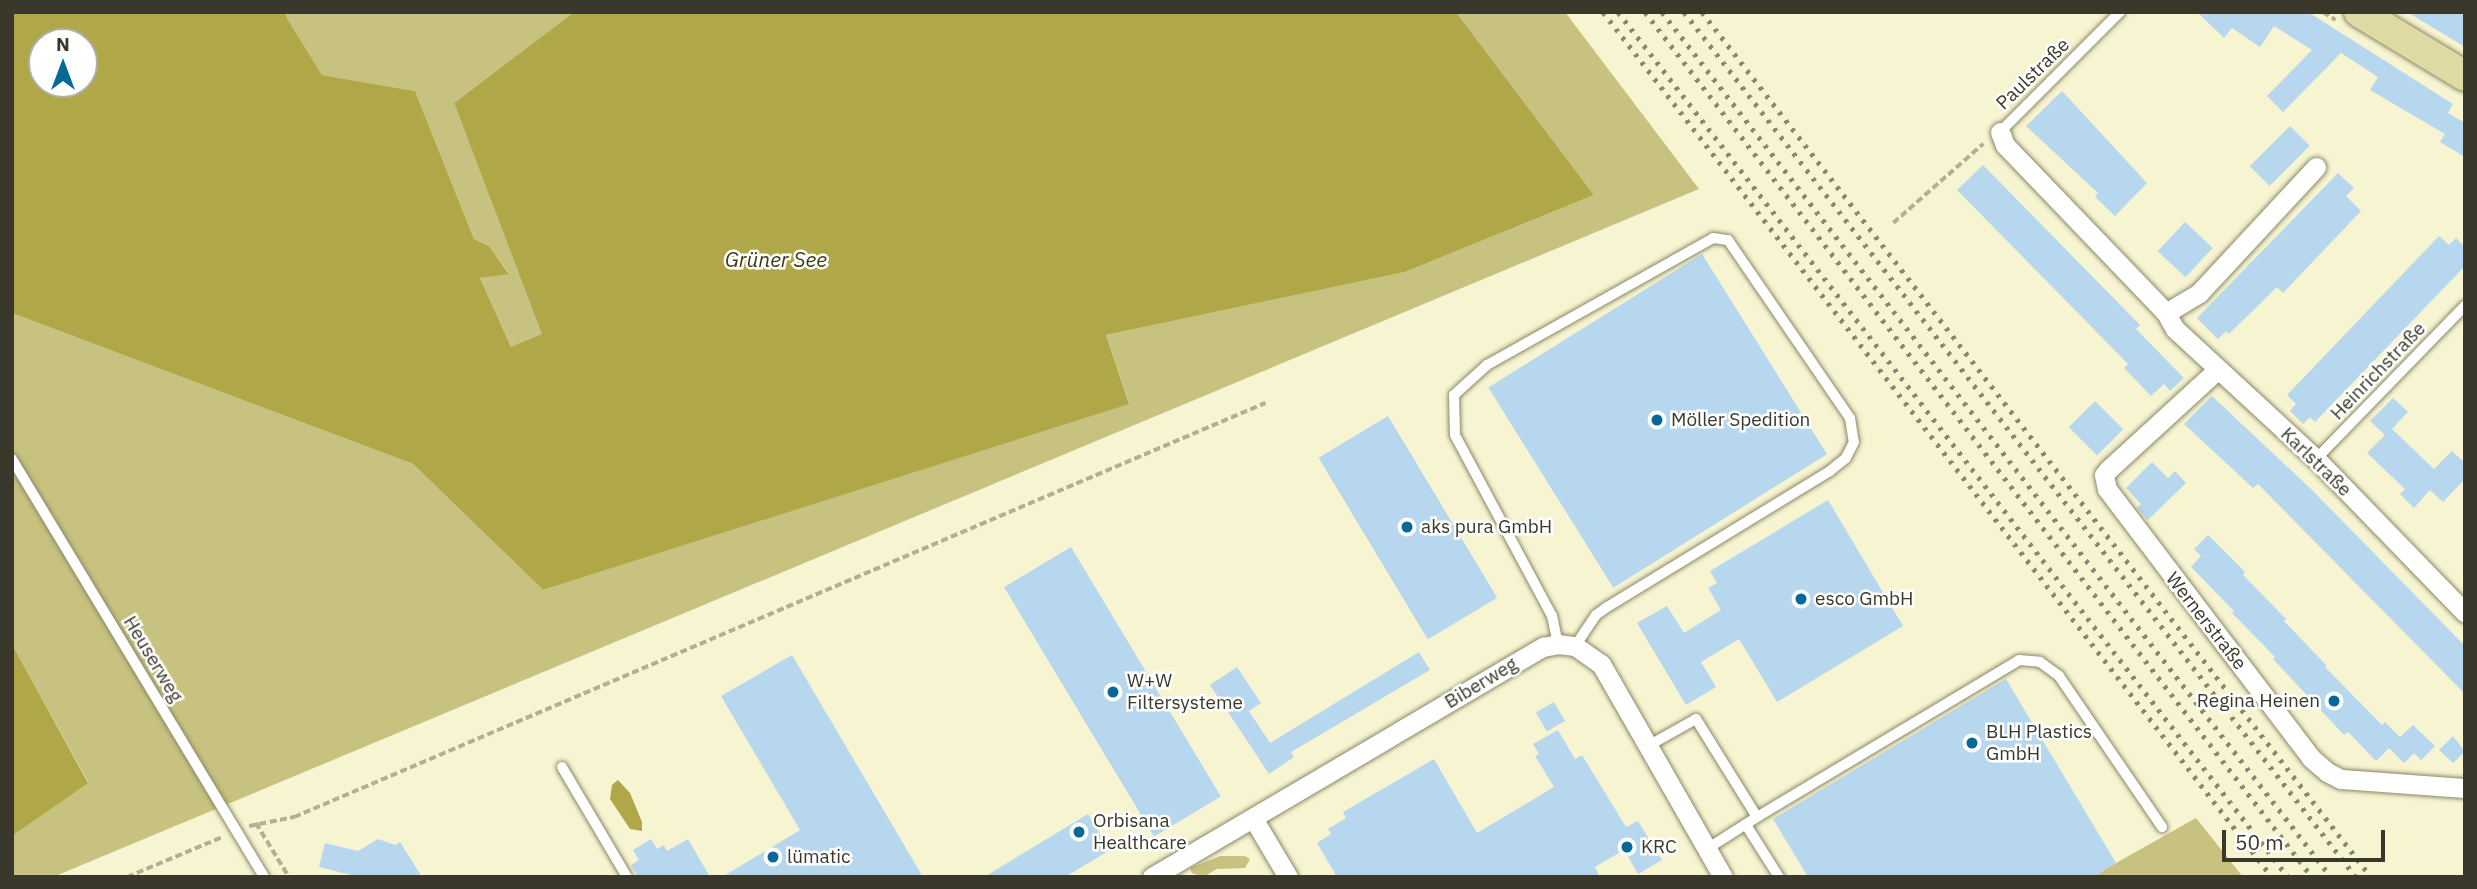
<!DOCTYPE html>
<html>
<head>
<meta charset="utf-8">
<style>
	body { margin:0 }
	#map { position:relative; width:2477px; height:889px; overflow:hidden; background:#f7f4d1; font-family:"IBM Plex Sans",sans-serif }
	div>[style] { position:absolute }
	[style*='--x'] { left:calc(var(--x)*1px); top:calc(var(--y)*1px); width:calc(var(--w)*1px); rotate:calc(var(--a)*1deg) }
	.green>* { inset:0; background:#c8c280 }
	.water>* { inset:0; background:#b0a749 }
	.building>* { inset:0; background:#b7d7ee; transform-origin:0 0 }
	.path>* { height:3.5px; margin-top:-1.75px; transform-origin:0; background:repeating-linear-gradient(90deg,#b1af94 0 7px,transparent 0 10.5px) }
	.roads { filter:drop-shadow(0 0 2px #8a8868) drop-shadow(0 0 2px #8a8868) }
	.lane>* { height:10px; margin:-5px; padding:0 5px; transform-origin:5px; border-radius:5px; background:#fff }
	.street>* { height:19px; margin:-9.5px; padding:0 9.5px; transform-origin:9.5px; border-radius:9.5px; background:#fff }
	.primary>* { height:30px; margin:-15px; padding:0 15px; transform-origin:15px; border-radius:15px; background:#dfd9a3 }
	.rail>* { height:5px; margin-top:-2.5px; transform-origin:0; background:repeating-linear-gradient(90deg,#8a8872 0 3.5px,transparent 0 10.5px) }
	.dots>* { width:19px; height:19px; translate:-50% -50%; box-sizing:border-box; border:4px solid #fff; border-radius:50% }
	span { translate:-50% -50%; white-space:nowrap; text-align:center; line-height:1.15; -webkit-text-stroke:5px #fff; paint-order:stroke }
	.street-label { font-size:19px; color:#39382b }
	.poi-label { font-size:19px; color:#39382b }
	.left { translate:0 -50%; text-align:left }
	.right { translate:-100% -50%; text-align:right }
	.water-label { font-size:21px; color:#3e3a12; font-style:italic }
	.frame { position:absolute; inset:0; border:14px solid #39382b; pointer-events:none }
	.north { position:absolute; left:28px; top:28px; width:70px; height:70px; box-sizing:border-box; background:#fff; border:2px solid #b0afaa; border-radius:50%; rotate:0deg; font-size:19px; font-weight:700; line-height:28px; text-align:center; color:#39382b }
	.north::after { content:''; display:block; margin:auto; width:24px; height:32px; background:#066897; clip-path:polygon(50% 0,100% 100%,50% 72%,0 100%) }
	.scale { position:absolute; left:2222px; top:830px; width:163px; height:32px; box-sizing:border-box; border:4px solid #39382b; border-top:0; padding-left:9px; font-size:21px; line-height:24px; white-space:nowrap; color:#39382b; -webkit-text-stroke:5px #fff; paint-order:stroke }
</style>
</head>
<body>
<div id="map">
	<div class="green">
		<i style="clip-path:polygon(287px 12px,574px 12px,454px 103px,543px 335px,511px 347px,480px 278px,509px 273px,489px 246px,474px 239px,415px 91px,322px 75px,286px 19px)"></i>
		<i style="clip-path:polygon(1456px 12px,1565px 12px,1699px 189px,53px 877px,12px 877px,12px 836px,88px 782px,12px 644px,12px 313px,413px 464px,543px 590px,1129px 403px,1106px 335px,1405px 272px,1594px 195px)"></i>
		<i style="clip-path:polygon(2196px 818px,2243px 877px,2093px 877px,2116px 863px)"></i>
		<i style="clip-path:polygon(1220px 856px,1245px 856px,1250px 859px,1245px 868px,1217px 869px,1203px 877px,1192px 873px,1190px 868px)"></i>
	</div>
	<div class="water">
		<i style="clip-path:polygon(evenodd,12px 12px,286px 12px,287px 19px,322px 75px,415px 91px,474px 239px,489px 246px,509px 274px,480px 278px,511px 347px,542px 334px,454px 103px,574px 12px,1456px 12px,1594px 195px,1405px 272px,1106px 335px,1129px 404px,543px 590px,413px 464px,12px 313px,12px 12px,42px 42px,84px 42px,84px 84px,42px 84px,42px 42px)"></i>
		<i style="clip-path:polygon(12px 644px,88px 783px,12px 836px)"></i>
		<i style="clip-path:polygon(618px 780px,630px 793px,642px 822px,642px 831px,630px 829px,610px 799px,612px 785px)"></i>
	</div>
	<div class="building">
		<i style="clip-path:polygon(2197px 12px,2308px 12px,2453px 104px,2448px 113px,2465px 123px,2465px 157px,2440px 142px,2445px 134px,2370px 90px,2378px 77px,2341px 53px,2283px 112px,2267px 96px,2312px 50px,2274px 26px,2260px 47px,2232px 28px,2224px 38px)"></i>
		<i style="clip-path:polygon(2407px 12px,2458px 12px,2465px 16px,2465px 47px)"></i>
		<i style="clip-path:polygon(2062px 91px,2147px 183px,2115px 216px,2095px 197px,2098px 193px,2026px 126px)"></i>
		<i style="left:2290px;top:126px;width:28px;height:57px;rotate:45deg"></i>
		<i style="clip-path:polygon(1983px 165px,2140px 325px,2136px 329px,2184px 378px,2170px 391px,2164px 384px,2151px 396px,2124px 368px,2128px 364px,1957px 190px)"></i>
		<i style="clip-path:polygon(2338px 173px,2354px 188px,2346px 196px,2361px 211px,2283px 293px,2277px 287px,2229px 334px,2226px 331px,2218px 339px,2197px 318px)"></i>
		<i style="left:2185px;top:222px;width:38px;height:40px;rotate:43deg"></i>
		<i style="clip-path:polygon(2439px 236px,2449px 245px,2456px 238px,2465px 247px,2465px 266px,2315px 422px,2310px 417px,2303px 424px,2290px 411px,2296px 404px,2287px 395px)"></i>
		<i style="left:1702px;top:254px;width:236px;height:252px;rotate:58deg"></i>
		<i style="clip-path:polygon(2212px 396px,2311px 489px,2465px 646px,2465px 694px,2258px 484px,2253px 488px,2184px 424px)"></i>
		<i style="clip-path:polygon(2393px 398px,2408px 412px,2392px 429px,2434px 469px,2452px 451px,2465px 463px,2465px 479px,2443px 502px,2430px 490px,2414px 508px,2400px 494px,2405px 489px,2367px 453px,2385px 435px,2370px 421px)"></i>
		<i style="left:2095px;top:401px;width:40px;height:37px;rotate:45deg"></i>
		<i style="left:1388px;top:416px;width:212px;height:81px;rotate:59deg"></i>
		<i style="clip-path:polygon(2152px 462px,2168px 478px,2175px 471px,2186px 483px,2148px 520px,2137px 508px,2141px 504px,2126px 488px)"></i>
		<i style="clip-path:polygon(1828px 500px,1903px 626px,1777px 702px,1739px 639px,1701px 662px,1716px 687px,1686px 705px,1637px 623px,1667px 606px,1684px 633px,1721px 610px,1708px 588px,1717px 583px,1710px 571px)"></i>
		<i style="clip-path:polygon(2208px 535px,2245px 572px,2243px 575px,2286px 619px,2284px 621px,2327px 666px,2325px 667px,2382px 725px,2385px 722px,2400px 737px,2413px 725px,2435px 746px,2421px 760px,2414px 753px,2404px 763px,2389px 748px,2376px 761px,2348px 732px,2344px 735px,2273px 659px,2275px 657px,2232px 613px,2234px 611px,2191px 567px,2201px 556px,2194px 549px)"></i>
		<i style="left:1071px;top:547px;width:291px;height:78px;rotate:59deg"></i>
		<i style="clip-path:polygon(1419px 652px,1430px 670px,1291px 752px,1294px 757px,1269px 774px,1210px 685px,1237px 667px,1261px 703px,1249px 711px,1270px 743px)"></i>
		<i style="clip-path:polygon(792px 655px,923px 877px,722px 877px,800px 830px,721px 696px)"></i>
		<i style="clip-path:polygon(2006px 679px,2116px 863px,2093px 877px,1808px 877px,1773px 819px)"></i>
		<i style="left:1554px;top:702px;width:22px;height:21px;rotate:60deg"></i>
		<i style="clip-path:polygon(1558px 730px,1575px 759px,1582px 755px,1626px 827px,1638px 821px,1662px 860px,1638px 874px,1624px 850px,1595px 867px,1600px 877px,1337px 877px,1317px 843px,1331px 834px,1328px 829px,1346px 818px,1343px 812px,1434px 759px,1477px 833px,1554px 787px,1535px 756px,1539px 754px,1533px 744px)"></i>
		<i style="clip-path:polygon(2453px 736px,2465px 752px,2453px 763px,2439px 750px)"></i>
		<i style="clip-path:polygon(1088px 814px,1110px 850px,1065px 877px,984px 877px)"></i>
		<i style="clip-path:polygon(378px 839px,395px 845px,400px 842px,422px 877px,359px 877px,319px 867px,325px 843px,358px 851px)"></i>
		<i style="clip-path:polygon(651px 839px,657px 849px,664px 845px,667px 851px,688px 839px,710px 877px,638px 877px,631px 865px,639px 860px,633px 850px)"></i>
	</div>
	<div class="path">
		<i style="--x:2323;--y:12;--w:15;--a:32"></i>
		<i style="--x:1893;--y:223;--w:120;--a:-41.3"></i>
		<i style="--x:256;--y:823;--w:63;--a:58.6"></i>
		<i style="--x:249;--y:826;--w:46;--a:-11.3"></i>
		<i style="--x:294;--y:817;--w:1056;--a:-23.09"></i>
		<i style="--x:127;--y:877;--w:103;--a:-22.8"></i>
	</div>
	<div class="roads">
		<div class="lane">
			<i style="--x:2000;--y:132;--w:170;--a:-45"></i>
			<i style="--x:12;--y:459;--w:488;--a:58.9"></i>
			<i style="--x:2316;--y:459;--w:214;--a:-45.8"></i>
			<i style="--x:1558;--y:644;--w:29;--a:-102"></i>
			<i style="--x:1552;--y:616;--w:205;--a:-118.2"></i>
			<i style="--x:1455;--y:435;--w:40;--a:-91.4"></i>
			<i style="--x:1454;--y:395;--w:45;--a:-42.3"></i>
			<i style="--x:1487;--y:365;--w:259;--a:-29.3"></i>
			<i style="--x:1713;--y:238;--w:15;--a:8"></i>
			<i style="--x:1728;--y:240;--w:216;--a:55.6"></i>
			<i style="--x:1850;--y:418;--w:24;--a:81"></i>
			<i style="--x:1854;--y:442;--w:18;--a:117"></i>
			<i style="--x:1846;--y:458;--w:21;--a:141"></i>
			<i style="--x:1830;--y:471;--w:261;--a:148.6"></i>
			<i style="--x:1607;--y:607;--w:14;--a:144"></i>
			<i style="--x:1596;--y:615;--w:37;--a:124"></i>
			<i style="--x:1648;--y:746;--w:55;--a:-29.4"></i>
			<i style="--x:1696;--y:719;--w:115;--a:58.1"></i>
			<i style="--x:1757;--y:817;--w:59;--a:147.4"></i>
			<i style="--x:562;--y:767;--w:128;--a:59.4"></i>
			<i style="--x:1757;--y:817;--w:305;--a:-30.9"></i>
			<i style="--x:2019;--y:660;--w:21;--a:5"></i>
			<i style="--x:2040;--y:662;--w:24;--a:36"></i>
			<i style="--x:2059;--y:676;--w:183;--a:55.7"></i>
			<i style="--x:1746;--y:825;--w:62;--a:57.6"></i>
		</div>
		<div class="street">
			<i style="--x:2000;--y:132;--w:14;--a:69"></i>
			<i style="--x:2005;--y:145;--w:233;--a:46.2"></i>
			<i style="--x:2166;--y:313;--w:18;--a:61"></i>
			<i style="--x:2175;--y:329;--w:192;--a:42.7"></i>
			<i style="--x:2316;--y:459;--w:214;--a:45.9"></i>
			<i style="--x:2166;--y:313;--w:39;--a:-31"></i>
			<i style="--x:2199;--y:293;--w:172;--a:-47.1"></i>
			<i style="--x:2217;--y:370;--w:148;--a:137.5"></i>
			<i style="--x:2108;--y:470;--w:6;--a:129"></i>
			<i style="--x:2104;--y:475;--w:14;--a:78"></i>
			<i style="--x:2107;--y:489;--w:338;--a:52.8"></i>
			<i style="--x:2311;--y:758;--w:21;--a:41"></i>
			<i style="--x:2327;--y:772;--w:16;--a:27"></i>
			<i style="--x:2341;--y:779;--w:124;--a:4.2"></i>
			<i style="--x:1253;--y:818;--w:69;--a:59.3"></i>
			<i style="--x:1152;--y:877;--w:454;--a:-30.5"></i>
			<i style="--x:1543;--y:647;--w:15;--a:-11"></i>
			<i style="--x:1558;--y:644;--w:17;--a:7"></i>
			<i style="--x:1575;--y:646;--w:32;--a:35"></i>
			<i style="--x:1601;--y:664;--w:245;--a:60.2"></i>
		</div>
		<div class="primary">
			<i style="--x:2359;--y:12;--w:124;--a:31.1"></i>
		</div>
	</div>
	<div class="rail">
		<i style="--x:1603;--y:12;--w:1094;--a:52.28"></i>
		<i style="--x:1618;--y:12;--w:1094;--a:52.24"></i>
		<i style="--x:1645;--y:12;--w:1092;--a:52.36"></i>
		<i style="--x:1662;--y:12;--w:1094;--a:52.28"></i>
		<i style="--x:1684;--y:12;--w:1095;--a:52.16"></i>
		<i style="--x:1702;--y:12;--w:1094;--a:52.28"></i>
	</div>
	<div class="dots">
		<i style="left:1657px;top:420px;background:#066897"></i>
		<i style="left:1407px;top:527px;background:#066897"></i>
		<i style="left:1801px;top:599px;background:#066897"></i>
		<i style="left:1113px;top:692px;background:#066897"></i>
		<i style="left:2334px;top:701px;background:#066897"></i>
		<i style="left:1972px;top:743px;background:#066897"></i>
		<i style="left:1079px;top:832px;background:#066897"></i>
		<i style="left:1627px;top:847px;background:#066897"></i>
		<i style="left:773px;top:857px;background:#066897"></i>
	</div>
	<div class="street-label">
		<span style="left:2033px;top:74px;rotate:-44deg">Paulstraße</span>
		<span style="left:2378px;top:371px;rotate:-46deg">Heinrichstraße</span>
		<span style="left:2316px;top:462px;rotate:44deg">Karlstraße</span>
		<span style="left:2206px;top:621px;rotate:52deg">Wernerstraße</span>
		<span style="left:153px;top:659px;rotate:59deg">Heuserweg</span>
		<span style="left:1481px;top:683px;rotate:-31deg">Biberweg</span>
	</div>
	<div class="poi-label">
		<span class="left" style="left:1671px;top:420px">Möller Spedition</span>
		<span class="left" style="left:1421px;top:527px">aks pura GmbH</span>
		<span class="left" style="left:1815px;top:599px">esco GmbH</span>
		<span class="left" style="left:1127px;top:692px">W+W<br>Filtersysteme</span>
		<span class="right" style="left:2320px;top:701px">Regina Heinen</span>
		<span class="left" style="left:1986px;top:743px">BLH Plastics<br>GmbH</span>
		<span class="left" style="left:1093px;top:832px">Orbisana<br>Healthcare</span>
		<span class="left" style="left:1641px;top:847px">KRC</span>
		<span class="left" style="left:787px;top:857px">lümatic</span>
	</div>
	<div class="water-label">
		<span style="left:776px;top:259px">Grüner See</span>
	</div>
	<div class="frame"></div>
	<div class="north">N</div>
	<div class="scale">50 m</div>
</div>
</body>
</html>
